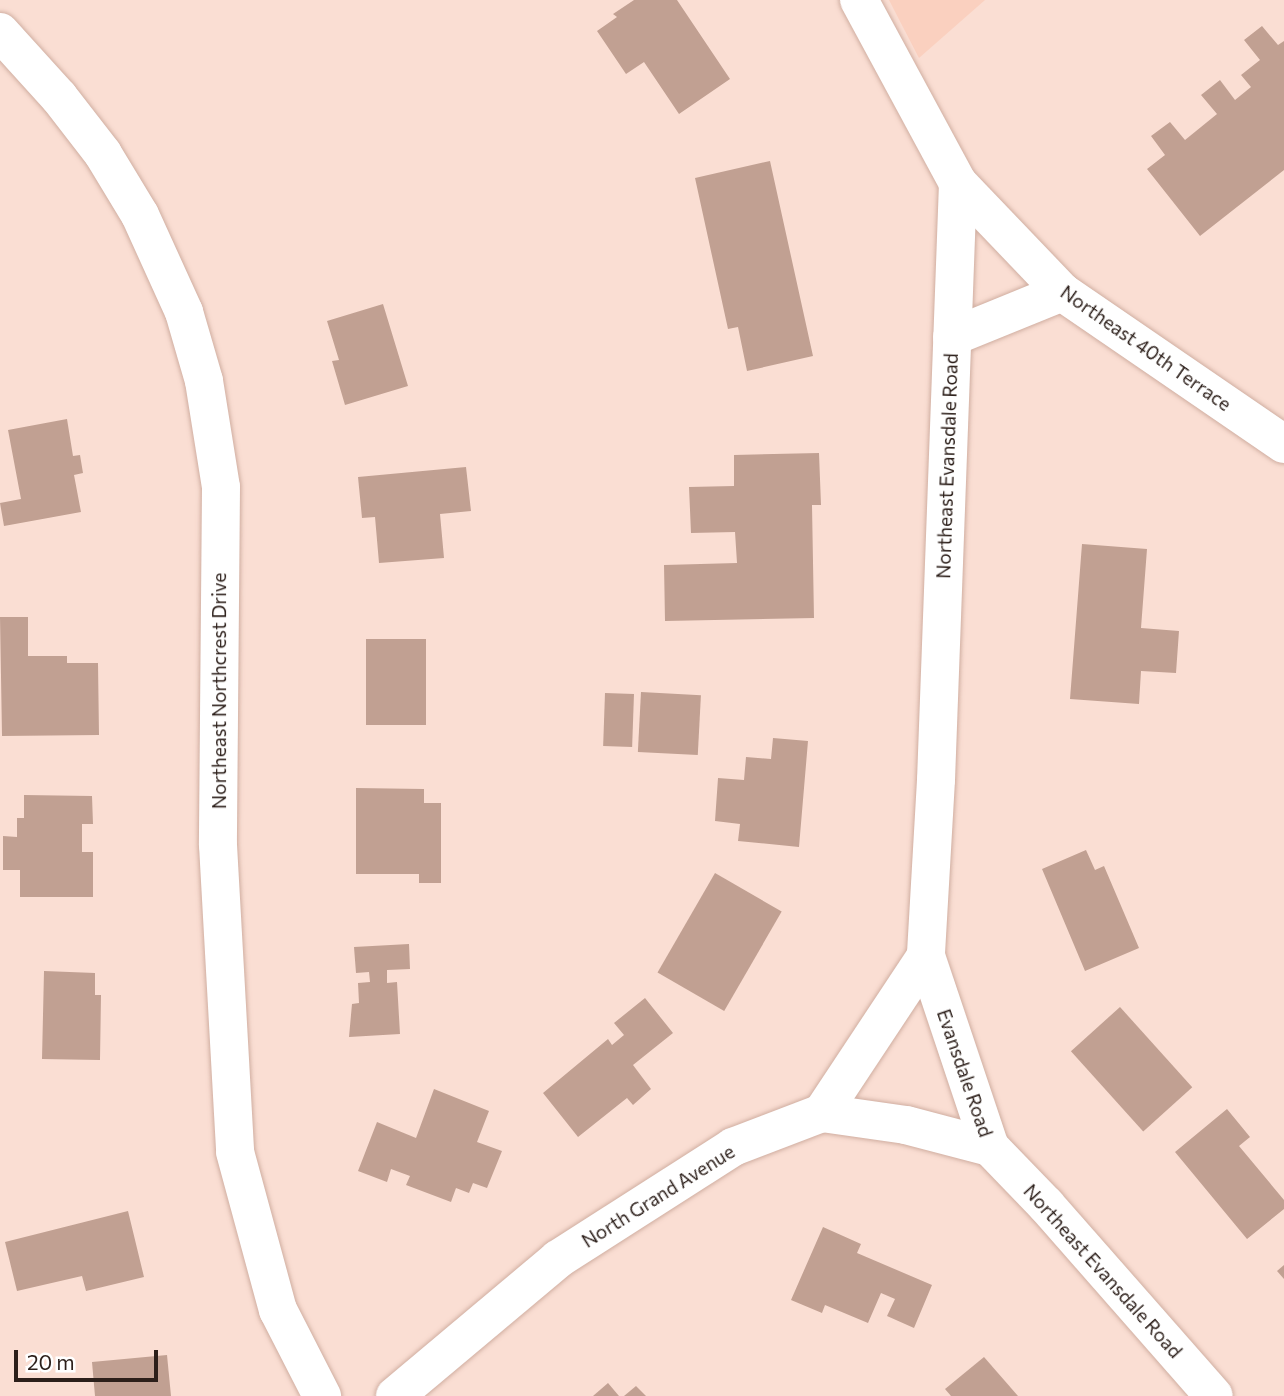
<!DOCTYPE html>
<html>
<head>
<meta charset="utf-8">
<style>
	body { margin:0 }
	#map { position:relative; width:1284px; height:1396px; overflow:hidden; background:#faded3; font-family:Commissioner,sans-serif }
	div>[style] { position:absolute }
	[style*='--x'] { left:calc(var(--x)*1px); top:calc(var(--y)*1px); width:calc(var(--w)*1px); rotate:calc(var(--a)*1deg) }
	.built>* { inset:0; background:#fad0bf }
	.building>* { inset:0; background:#c1a092; transform-origin:0 0 }
	.roads { filter:drop-shadow(0 0 2px #d0aea1) drop-shadow(0 0 2px #d0aea1) }
	.minor>* { height:38px; margin:-19px; padding:0 19px; transform-origin:19px; border-radius:19px; background:#fff }
	span { translate:-50% -50%; white-space:nowrap; text-align:center; line-height:1.15; -webkit-text-stroke:7px #fff; paint-order:stroke }
	.street-label { font-size:19px; color:#2c1f1a }
	.scale { position:absolute; left:14px; top:1350px; width:144px; height:32px; box-sizing:border-box; border:4px solid #2c1f1a; border-top:0; padding-left:9px; font-size:21px; line-height:24px; white-space:nowrap; color:#2c1f1a; -webkit-text-stroke:5px #fff; paint-order:stroke }
</style>
</head>
<body>
<div id="map">
	<div class="built">
		<i style="clip-path:polygon(889px 0,985px 0,919px 58px)"></i>
	</div>
	<div class="building">
		<i style="clip-path:polygon(634px 0,677px 0,730px 79px,679px 114px,644px 62px,626px 74px,597px 31px,617px 17px,613px 14px)"></i>
		<i style="clip-path:polygon(1262px 26px,1278px 45px,1284px 41px,1284px 170px,1200px 236px,1147px 169px,1165px 155px,1151px 136px,1170px 122px,1185px 140px,1217px 114px,1201px 95px,1220px 80px,1235px 100px,1251px 87px,1241px 75px,1260px 60px,1244px 40px)"></i>
		<i style="clip-path:polygon(770px 161px,813px 356px,747px 371px,738px 327px,728px 329px,695px 178px)"></i>
		<i style="clip-path:polygon(383px 304px,408px 386px,345px 405px,332px 361px,339px 360px,327px 321px)"></i>
		<i style="clip-path:polygon(67px 419px,73px 456px,80px 455px,83px 473px,74px 475px,81px 512px,4px 526px,0 503px,21px 499px,8px 430px)"></i>
		<i style="clip-path:polygon(819px 453px,821px 505px,812px 505px,814px 618px,665px 621px,664px 565px,737px 563px,735px 532px,691px 533px,689px 487px,734px 486px,734px 455px)"></i>
		<i style="clip-path:polygon(466px 467px,471px 511px,440px 514px,444px 558px,379px 563px,375px 517px,362px 518px,358px 477px)"></i>
		<i style="clip-path:polygon(1082px 544px,1147px 549px,1141px 628px,1179px 631px,1176px 673px,1141px 671px,1139px 704px,1070px 699px)"></i>
		<i style="clip-path:polygon(0 617px,28px 617px,28px 656px,67px 656px,67px 663px,98px 663px,99px 735px,2px 736px)"></i>
		<i style="left:366px;top:639px;width:60px;height:86px"></i>
		<i style="left:641px;top:692px;width:60px;height:60px;rotate:3deg"></i>
		<i style="left:605px;top:693px;width:29px;height:53px;rotate:2deg"></i>
		<i style="clip-path:polygon(773px 738px,808px 741px,799px 847px,738px 841px,740px 824px,715px 821px,718px 778px,744px 780px,746px 757px,771px 759px)"></i>
		<i style="clip-path:polygon(356px 788px,424px 789px,424px 803px,441px 803px,441px 883px,419px 883px,419px 874px,356px 874px)"></i>
		<i style="clip-path:polygon(24px 795px,92px 796px,93px 824px,82px 824px,82px 852px,93px 852px,93px 897px,20px 897px,20px 870px,3px 870px,3px 836px,17px 837px,17px 818px,24px 818px)"></i>
		<i style="clip-path:polygon(1086px 850px,1095px 870px,1104px 866px,1139px 948px,1085px 971px,1042px 869px)"></i>
		<i style="left:715px;top:873px;width:77px;height:115px;rotate:30deg"></i>
		<i style="clip-path:polygon(409px 944px,410px 969px,387px 970px,387px 983px,397px 982px,400px 1034px,349px 1037px,352px 1004px,359px 1003px,358px 983px,370px 982px,369px 972px,356px 973px,354px 947px)"></i>
		<i style="clip-path:polygon(44px 971px,95px 973px,95px 995px,101px 995px,100px 1060px,42px 1059px)"></i>
		<i style="clip-path:polygon(645px 998px,673px 1033px,633px 1065px,651px 1089px,633px 1105px,627px 1098px,578px 1137px,543px 1093px,608px 1039px,612px 1045px,624px 1035px,614px 1023px)"></i>
		<i style="left:1120px;top:1007px;width:108px;height:66px;rotate:48deg"></i>
		<i style="clip-path:polygon(434px 1089px,489px 1111px,477px 1142px,502px 1151px,487px 1188px,473px 1183px,469px 1193px,456px 1188px,451px 1202px,406px 1185px,410px 1176px,391px 1169px,387px 1182px,358px 1171px,377px 1122px,416px 1138px)"></i>
		<i style="clip-path:polygon(1227px 1109px,1250px 1137px,1239px 1146px,1284px 1200px,1284px 1209px,1247px 1239px,1175px 1152px)"></i>
		<i style="clip-path:polygon(128px 1211px,144px 1277px,86px 1291px,82px 1276px,17px 1291px,5px 1242px)"></i>
		<i style="clip-path:polygon(823px 1227px,861px 1244px,857px 1253px,932px 1285px,914px 1328px,887px 1316px,895px 1299px,881px 1293px,868px 1323px,825px 1305px,822px 1313px,791px 1300px)"></i>
		<i style="clip-path:polygon(1284px 1265px,1284px 1279px,1277px 1271px)"></i>
		<i style="clip-path:polygon(167px 1355px,171px 1396px,95px 1396px,92px 1362px)"></i>
		<i style="clip-path:polygon(984px 1357px,1018px 1396px,951px 1396px,945px 1389px)"></i>
		<i style="clip-path:polygon(608px 1383px,619px 1396px,593px 1396px)"></i>
		<i style="clip-path:polygon(636px 1386px,646px 1396px,624px 1396px)"></i>
	</div>
	<div class="roads">
		<div class="minor">
			<i style="--x:859;--y:0;--w:208;--a:61.6"></i>
			<i style="--x:958;--y:183;--w:597;--a:92.11"></i>
			<i style="--x:936;--y:780;--w:176;--a:93.3"></i>
			<i style="--x:926;--y:956;--w:201;--a:71.5"></i>
			<i style="--x:990;--y:1147;--w:81;--a:46"></i>
			<i style="--x:1046;--y:1205;--w:254;--a:48.7"></i>
			<i style="--x:0;--y:32;--w:88;--a:47.8"></i>
			<i style="--x:59;--y:97;--w:72;--a:52.3"></i>
			<i style="--x:103;--y:154;--w:71;--a:58.8"></i>
			<i style="--x:140;--y:215;--w:107;--a:65.6"></i>
			<i style="--x:184;--y:312;--w:72;--a:73.8"></i>
			<i style="--x:204;--y:381;--w:107;--a:80.9"></i>
			<i style="--x:221;--y:487;--w:358;--a:90.5"></i>
			<i style="--x:218;--y:845;--w:307;--a:86.8"></i>
			<i style="--x:235;--y:1152;--w:164;--a:74.8"></i>
			<i style="--x:278;--y:1310;--w:97;--a:62.9"></i>
			<i style="--x:958;--y:183;--w:151;--a:46.3"></i>
			<i style="--x:1062;--y:292;--w:269;--a:34.4"></i>
			<i style="--x:952;--y:337;--w:119;--a:-22.2"></i>
			<i style="--x:822;--y:1113;--w:85;--a:8.1"></i>
			<i style="--x:906;--y:1125;--w:87;--a:14.7"></i>
			<i style="--x:395;--y:1396;--w:213;--a:-40"></i>
			<i style="--x:558;--y:1259;--w:208;--a:-32.6"></i>
			<i style="--x:733;--y:1147;--w:95;--a:-20.9"></i>
			<i style="--x:822;--y:1113;--w:188;--a:-56.5"></i>
		</div>
	</div>
	<div class="street-label">
		<span style="left:1146px;top:348px;rotate:35deg">Northeast 40th Terrace</span>
		<span style="left:947px;top:466px;rotate:-88deg">Northeast Evansdale Road</span>
		<span style="left:219px;top:691px;rotate:-90deg">Northeast Northcrest Drive</span>
		<span style="left:965px;top:1073px;rotate:71deg">Evansdale Road</span>
		<span style="left:658px;top:1196px;rotate:-32deg">North Grand Avenue</span>
		<span style="left:1103px;top:1271px;rotate:48deg">Northeast Evansdale Road</span>
	</div>
	<div class="scale">20 m</div>
</div>
</body>
</html>
